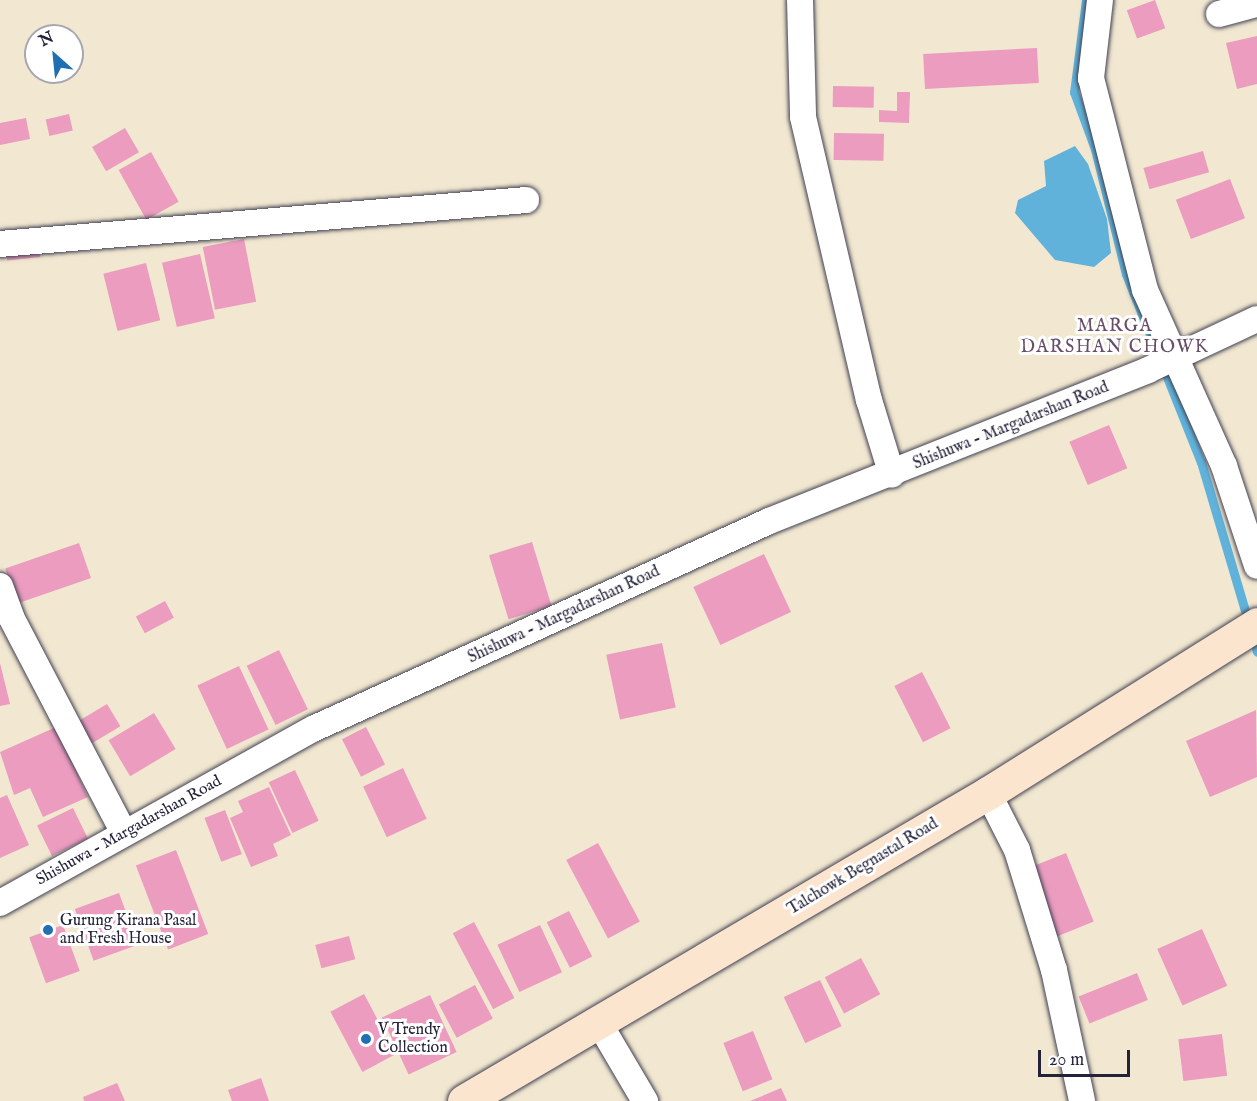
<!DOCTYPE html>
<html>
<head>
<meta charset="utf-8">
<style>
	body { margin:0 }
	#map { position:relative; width:1257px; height:1101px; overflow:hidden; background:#f2e8d1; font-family:"IM FELL English",serif }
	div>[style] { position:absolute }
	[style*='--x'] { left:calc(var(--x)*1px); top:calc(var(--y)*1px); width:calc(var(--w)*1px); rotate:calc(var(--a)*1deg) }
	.water>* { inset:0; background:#60b2db }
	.stream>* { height:9px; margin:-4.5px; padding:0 4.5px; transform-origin:4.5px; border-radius:4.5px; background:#60b2db }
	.building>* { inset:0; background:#eb9cbf; transform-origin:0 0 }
	.roads { filter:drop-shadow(0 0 2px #414052) drop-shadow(0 0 2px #414052) }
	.minor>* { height:26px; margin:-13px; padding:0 13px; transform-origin:13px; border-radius:13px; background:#fff }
	.secondary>* { height:33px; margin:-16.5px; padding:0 16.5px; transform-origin:16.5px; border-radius:16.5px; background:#fbe5cf }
	.dots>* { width:16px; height:16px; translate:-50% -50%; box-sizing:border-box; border:3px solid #fff; border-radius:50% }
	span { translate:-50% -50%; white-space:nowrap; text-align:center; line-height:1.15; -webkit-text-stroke:6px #fff; paint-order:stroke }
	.street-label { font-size:16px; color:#22223b }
	.poi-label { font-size:16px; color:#22223b }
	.left { translate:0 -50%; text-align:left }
	.neighbourhood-label { font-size:18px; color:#684d69; letter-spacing:1.5px }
	.north { position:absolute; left:24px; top:24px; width:60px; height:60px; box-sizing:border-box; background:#fff; border:2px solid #a7a7b1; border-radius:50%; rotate:333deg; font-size:16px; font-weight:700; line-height:24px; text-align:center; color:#22223b }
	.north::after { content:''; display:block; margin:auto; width:21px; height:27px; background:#1f6fb2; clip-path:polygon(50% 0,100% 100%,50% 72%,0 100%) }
	.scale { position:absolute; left:1038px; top:1050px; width:92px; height:27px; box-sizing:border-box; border:3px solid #22223b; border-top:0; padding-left:8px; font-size:18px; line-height:21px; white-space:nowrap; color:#22223b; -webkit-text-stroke:4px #fff; paint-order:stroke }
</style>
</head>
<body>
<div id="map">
	<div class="water">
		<i style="clip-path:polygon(1075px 146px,1088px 164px,1107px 219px,1111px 253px,1094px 267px,1055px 260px,1015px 213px,1018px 200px,1046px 186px,1044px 161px)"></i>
	</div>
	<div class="stream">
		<i style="--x:1086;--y:0;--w:93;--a:97.4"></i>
		<i style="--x:1074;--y:92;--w:61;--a:69.8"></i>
		<i style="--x:1095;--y:149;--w:129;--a:76.1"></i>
		<i style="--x:1126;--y:274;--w:202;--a:68.3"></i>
		<i style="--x:1201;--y:462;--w:155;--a:73.5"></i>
		<i style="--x:1254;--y:640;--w:12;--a:76"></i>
	</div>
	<div class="building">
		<i style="left:1155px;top:0;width:30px;height:30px;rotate:70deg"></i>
		<i style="clip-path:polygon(1257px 36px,1257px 84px,1237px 89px,1226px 43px)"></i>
		<i style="left:1037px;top:48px;width:35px;height:114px;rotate:87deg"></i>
		<i style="left:833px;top:86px;width:41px;height:21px;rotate:1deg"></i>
		<i style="clip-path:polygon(897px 92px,910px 92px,909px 123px,879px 122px,879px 110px,897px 111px)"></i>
		<i style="left:69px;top:114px;width:17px;height:24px;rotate:77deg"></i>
		<i style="clip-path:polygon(26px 118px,30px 139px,0 145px,0 123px)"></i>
		<i style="left:125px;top:128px;width:28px;height:38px;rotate:60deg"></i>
		<i style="left:834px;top:133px;width:50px;height:27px;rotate:1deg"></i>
		<i style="left:1203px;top:151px;width:22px;height:62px;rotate:74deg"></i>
		<i style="left:151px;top:152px;width:57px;height:37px;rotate:61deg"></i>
		<i style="left:1230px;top:179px;width:42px;height:58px;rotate:69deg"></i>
		<i style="left:244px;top:239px;width:64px;height:42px;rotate:79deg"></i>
		<i style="left:39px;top:247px;width:10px;height:33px;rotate:84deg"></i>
		<i style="left:200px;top:254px;width:66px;height:39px;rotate:77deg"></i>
		<i style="left:146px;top:263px;width:59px;height:44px;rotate:76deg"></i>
		<i style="left:1109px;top:425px;width:47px;height:43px;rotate:67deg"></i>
		<i style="left:532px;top:542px;width:67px;height:45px;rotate:73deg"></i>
		<i style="left:79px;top:543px;width:37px;height:78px;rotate:71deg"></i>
		<i style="left:764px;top:554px;width:64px;height:78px;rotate:65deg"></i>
		<i style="left:165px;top:601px;width:19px;height:33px;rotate:62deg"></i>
		<i style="left:662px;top:643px;width:66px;height:57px;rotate:78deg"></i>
		<i style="left:279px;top:650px;width:66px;height:36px;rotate:64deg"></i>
		<i style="clip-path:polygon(0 663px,10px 704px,0 706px)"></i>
		<i style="left:239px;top:666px;width:70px;height:46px;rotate:65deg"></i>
		<i style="left:922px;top:672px;width:63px;height:31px;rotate:63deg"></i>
		<i style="left:107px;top:704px;width:26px;height:34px;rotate:59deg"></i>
		<i style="clip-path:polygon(1256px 710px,1257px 777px,1210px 797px,1186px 741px)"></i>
		<i style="left:154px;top:713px;width:42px;height:53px;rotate:59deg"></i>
		<i style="clip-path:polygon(56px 727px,88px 797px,43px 817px,30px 788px,14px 795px,0 752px)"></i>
		<i style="left:366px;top:727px;width:42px;height:27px;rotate:63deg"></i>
		<i style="left:403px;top:768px;width:56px;height:44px;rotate:65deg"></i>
		<i style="left:295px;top:770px;width:56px;height:29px;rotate:65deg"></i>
		<i style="clip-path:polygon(269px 787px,291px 835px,273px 844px,278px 856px,251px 867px,230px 818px,243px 812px,238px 801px)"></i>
		<i style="clip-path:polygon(7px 795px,29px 845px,0 858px,0 798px)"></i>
		<i style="left:73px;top:808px;width:34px;height:40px;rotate:64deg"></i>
		<i style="left:225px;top:810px;width:47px;height:22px;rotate:69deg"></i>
		<i style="left:598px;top:843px;width:89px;height:36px;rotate:62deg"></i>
		<i style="left:176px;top:850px;width:90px;height:43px;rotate:69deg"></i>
		<i style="left:1066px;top:853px;width:74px;height:41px;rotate:68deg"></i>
		<i style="left:119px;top:893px;width:55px;height:47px;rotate:70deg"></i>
		<i style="left:569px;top:911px;width:51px;height:25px;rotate:63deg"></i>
		<i style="left:474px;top:922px;width:86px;height:24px;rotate:62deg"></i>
		<i style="left:63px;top:925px;width:49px;height:36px;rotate:70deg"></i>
		<i style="left:540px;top:925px;width:52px;height:47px;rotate:65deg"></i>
		<i style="left:1202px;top:929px;width:62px;height:49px;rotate:66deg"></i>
		<i style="left:349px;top:936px;width:24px;height:35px;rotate:75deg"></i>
		<i style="left:861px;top:958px;width:41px;height:41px;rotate:62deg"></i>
		<i style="left:1137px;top:973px;width:29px;height:63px;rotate:68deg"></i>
		<i style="left:820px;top:980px;width:51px;height:40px;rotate:65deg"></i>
		<i style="left:475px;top:985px;width:38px;height:41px;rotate:62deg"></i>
		<i style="left:364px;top:994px;width:68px;height:38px;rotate:62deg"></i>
		<i style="left:430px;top:995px;width:63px;height:53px;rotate:65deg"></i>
		<i style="left:753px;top:1031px;width:52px;height:32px;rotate:68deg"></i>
		<i style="left:1222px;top:1034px;width:42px;height:44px;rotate:83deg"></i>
		<i style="clip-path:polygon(261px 1078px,269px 1101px,232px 1101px,228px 1090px)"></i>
		<i style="clip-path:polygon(117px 1083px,125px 1101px,84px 1101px,83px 1097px)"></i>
		<i style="clip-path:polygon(781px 1088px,787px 1101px,750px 1101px)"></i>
	</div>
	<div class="roads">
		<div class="minor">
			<i style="--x:800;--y:0;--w:117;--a:88.5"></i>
			<i style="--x:803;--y:117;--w:291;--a:76.9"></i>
			<i style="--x:869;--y:400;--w:78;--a:73"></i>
			<i style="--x:1100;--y:0;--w:79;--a:96.6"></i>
			<i style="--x:1091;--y:78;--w:219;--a:75.7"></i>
			<i style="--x:1145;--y:290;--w:193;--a:65.8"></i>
			<i style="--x:1224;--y:466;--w:105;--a:71.7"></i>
			<i style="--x:1219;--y:14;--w:39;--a:-15"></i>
			<i style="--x:0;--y:244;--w:528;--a:-4.78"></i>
			<i style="--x:0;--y:586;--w:33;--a:70"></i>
			<i style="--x:11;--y:617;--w:244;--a:62.4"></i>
			<i style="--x:988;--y:793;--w:64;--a:63"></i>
			<i style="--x:1017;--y:850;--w:126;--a:72.9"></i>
			<i style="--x:1054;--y:970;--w:134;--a:77.9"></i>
			<i style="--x:0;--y:903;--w:360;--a:-29.1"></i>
			<i style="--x:315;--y:728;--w:499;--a:-24.5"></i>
			<i style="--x:769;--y:521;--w:408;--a:-21.7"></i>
			<i style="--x:1148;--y:370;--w:120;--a:-25.1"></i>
			<i style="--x:599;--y:1023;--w:91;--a:59.5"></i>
		</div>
		<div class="secondary">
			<i style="--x:464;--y:1101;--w:608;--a:-30.45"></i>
			<i style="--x:988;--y:793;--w:318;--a:-32.1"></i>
		</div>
	</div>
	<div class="dots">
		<i style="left:48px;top:930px;background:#1f6fb2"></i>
		<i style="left:366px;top:1039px;background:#1f6fb2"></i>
	</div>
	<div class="street-label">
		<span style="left:1011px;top:426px;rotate:-22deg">Shishuwa - Margadarshan Road</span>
		<span style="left:564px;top:615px;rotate:-25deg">Shishuwa - Margadarshan Road</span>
		<span style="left:129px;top:831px;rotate:-29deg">Shishuwa - Margadarshan Road</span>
		<span style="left:863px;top:867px;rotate:-31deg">Talchowk Begnastal Road</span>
	</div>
	<div class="poi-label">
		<span class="left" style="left:60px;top:930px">Gurung Kirana Pasal<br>and Fresh House</span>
		<span class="left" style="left:378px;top:1039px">V Trendy<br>Collection</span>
	</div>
	<div class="neighbourhood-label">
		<span style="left:1115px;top:338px">MARGA<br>DARSHAN CHOWK</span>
	</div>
	<div class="north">N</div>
	<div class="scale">20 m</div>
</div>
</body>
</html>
